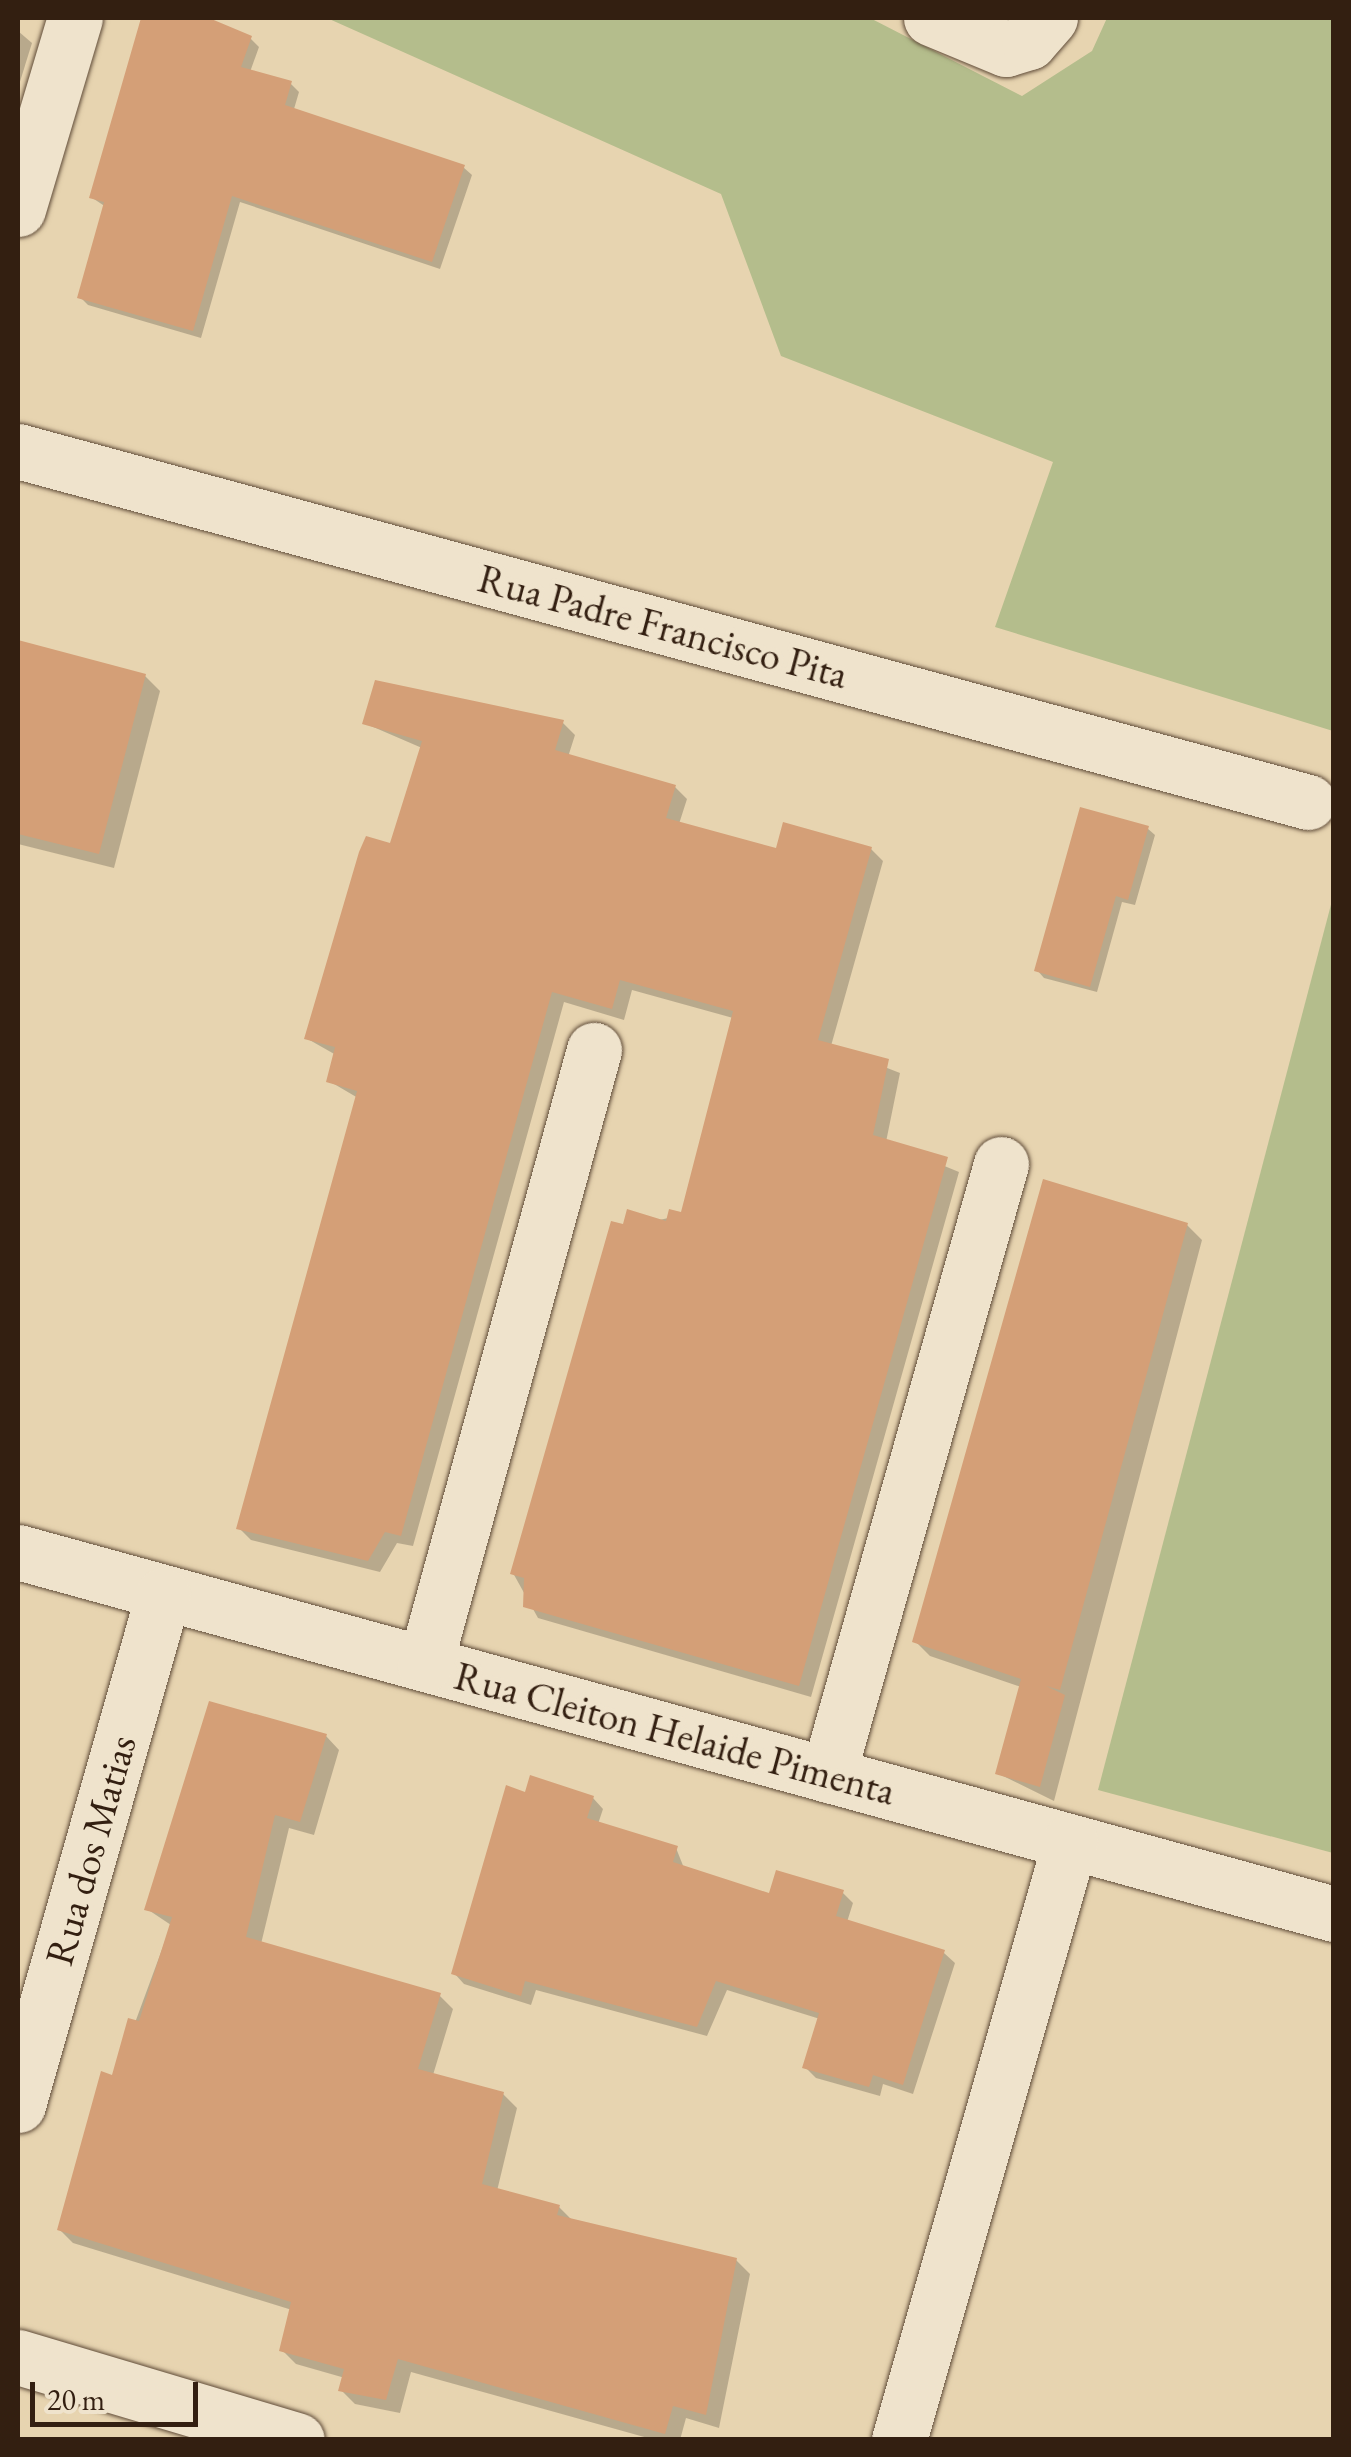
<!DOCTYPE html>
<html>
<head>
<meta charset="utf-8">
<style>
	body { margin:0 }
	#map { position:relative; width:1351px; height:2457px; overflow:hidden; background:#e7d4b0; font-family:"EB Garamond",serif }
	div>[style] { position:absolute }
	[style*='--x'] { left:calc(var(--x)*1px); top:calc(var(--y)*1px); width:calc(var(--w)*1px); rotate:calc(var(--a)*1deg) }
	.green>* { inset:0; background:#b4bd8c }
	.shadow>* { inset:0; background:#0003 }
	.building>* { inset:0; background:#d49f77 }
	.roads { filter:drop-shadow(0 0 2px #604c39) drop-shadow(0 0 2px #604c39) }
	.minor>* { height:55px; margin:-27.5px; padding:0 27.5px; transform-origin:27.5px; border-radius:27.5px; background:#efe3cc }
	span { translate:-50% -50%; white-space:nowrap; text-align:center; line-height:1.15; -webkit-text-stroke:10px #efe3cc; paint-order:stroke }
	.street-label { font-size:40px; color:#331f11 }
	.frame { position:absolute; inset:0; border:20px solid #331f11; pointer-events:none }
	.scale { position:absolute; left:30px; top:2382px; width:168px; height:45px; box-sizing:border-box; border:5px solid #331f11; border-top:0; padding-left:12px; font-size:30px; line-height:35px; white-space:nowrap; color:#331f11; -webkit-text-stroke:8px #efe3cc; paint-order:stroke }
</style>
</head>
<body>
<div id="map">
	<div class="green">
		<i style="clip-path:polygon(327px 18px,870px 18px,1022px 96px,1092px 51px,1107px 18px,1333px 18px,1333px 731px,995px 627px,1053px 462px,781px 356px,721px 194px)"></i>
		<i style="clip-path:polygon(1333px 897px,1333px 1853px,1098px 1790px)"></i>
	</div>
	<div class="shadow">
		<i style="clip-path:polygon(144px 18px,184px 18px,251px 39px,259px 47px,250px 72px,291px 84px,299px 92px,294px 109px,463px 167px,472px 175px,440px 269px,240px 202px,201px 338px,88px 305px,80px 297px,106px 207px,91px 197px)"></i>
		<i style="clip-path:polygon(18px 31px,32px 43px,18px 88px)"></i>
		<i style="clip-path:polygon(18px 643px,145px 676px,160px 691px,114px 868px,18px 844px)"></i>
		<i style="clip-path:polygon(364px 723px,563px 723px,575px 735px,568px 757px,675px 787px,687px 799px,679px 824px,778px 851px,871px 849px,883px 861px,831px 1046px,900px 1073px,886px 1142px,959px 1172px,811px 1697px,538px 1618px,513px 1573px,625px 1227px,683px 1215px,733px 1018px,632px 990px,624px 1020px,564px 1002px,413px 1546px,397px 1543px,380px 1572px,251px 1540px,239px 1528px,358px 1098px,329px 1081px,336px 1055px,306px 1038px,392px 846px,422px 748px)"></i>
		<i style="clip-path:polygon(1147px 828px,1155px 835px,1135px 905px,1122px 902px,1097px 992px,1044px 978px,1037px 970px)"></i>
		<i style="clip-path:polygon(1187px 1225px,1202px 1240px,1054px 1801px,997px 1773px,1021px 1687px,930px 1656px,915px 1641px)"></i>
		<i style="clip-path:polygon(326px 1736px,339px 1750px,314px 1835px,289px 1828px,261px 1944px,439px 1995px,453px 2009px,433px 2075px,503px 2094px,517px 2108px,497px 2191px,559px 2207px,573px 2221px,736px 2260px,750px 2274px,719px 2428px,686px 2418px,680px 2440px,655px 2440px,411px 2372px,400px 2413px,355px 2404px,341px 2390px,345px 2378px,296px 2364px,282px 2350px,292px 2310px,73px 2243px,59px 2229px,171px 1925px,147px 1909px)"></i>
		<i style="clip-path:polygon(526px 1795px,593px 1798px,603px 1809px,598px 1824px,676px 1848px,684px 1868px,771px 1896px,842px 1892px,853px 1903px,847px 1922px,944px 1953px,955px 1963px,913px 2094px,883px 2084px,880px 2096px,816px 2078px,805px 2067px,820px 2019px,727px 1990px,707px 2036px,536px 1990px,531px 2005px,464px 1984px,454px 1973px)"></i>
	</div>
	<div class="building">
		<i style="clip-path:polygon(141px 18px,209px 18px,252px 36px,241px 67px,292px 81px,285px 105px,465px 165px,432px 262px,232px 196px,193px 331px,77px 298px,104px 202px,89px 198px)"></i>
		<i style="clip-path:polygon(18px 640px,146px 674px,99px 854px,18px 834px)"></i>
		<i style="clip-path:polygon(375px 680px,564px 720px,555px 750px,676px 785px,666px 818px,776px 848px,783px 822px,872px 847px,818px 1040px,889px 1059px,873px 1135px,948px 1157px,799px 1686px,523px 1607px,524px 1578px,510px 1574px,611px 1221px,623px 1224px,627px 1209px,666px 1221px,669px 1209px,681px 1212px,733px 1011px,620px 980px,612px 1009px,552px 992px,401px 1536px,385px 1532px,368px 1561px,236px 1529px,357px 1091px,326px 1082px,335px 1047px,304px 1039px,359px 852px,366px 836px,390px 843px,422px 741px,362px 724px)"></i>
		<i style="clip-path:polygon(1080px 807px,1149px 826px,1128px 900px,1116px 896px,1090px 987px,1034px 971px)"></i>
		<i style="clip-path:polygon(1043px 1179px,1188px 1223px,1060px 1690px,1046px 1686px,1065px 1695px,1040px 1787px,995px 1774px,1021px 1679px,912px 1642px)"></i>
		<i style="clip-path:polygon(209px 1701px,327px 1734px,300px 1822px,275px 1815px,246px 1937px,441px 1993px,418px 2069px,504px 2092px,482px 2184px,560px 2205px,557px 2215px,737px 2258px,706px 2415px,673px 2406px,665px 2434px,398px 2359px,386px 2400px,338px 2391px,344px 2369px,279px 2351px,291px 2302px,57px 2230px,101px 2071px,112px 2075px,128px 2018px,139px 2021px,172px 1917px,144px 1910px)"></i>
		<i style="clip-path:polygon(530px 1775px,594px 1796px,587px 1818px,678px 1846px,673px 1862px,769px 1893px,776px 1870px,844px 1890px,836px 1916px,945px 1950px,903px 2085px,873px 2075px,869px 2087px,802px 2068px,819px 2013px,716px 1981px,697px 2027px,525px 1981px,521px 1996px,451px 1974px,506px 1785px,525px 1792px)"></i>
	</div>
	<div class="roads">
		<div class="minor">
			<i style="--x:931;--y:18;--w:81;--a:22.5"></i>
			<i style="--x:1006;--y:49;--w:24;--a:-17"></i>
			<i style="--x:1029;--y:42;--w:32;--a:-49"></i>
			<i style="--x:18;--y:209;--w:199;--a:-73.4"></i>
			<i style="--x:18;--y:451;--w:1337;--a:15.22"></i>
			<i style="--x:18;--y:1552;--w:1365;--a:15.38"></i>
			<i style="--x:425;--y:1664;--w:637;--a:-74.61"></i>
			<i style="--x:828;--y:1775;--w:635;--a:-74.19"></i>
			<i style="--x:18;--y:2105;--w:530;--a:-74.13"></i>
			<i style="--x:18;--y:2357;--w:291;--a:16.6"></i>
			<i style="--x:899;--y:2440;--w:622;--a:-74.04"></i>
		</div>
	</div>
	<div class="street-label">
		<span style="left:663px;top:626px;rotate:15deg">Rua Padre Francisco Pita</span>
		<span style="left:675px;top:1733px;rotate:15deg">Rua Cleiton Helaide Pimenta</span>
		<span style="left:90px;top:1850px;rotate:-74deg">Rua dos Matias</span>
	</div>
	<div class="frame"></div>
	<div class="scale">20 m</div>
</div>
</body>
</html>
